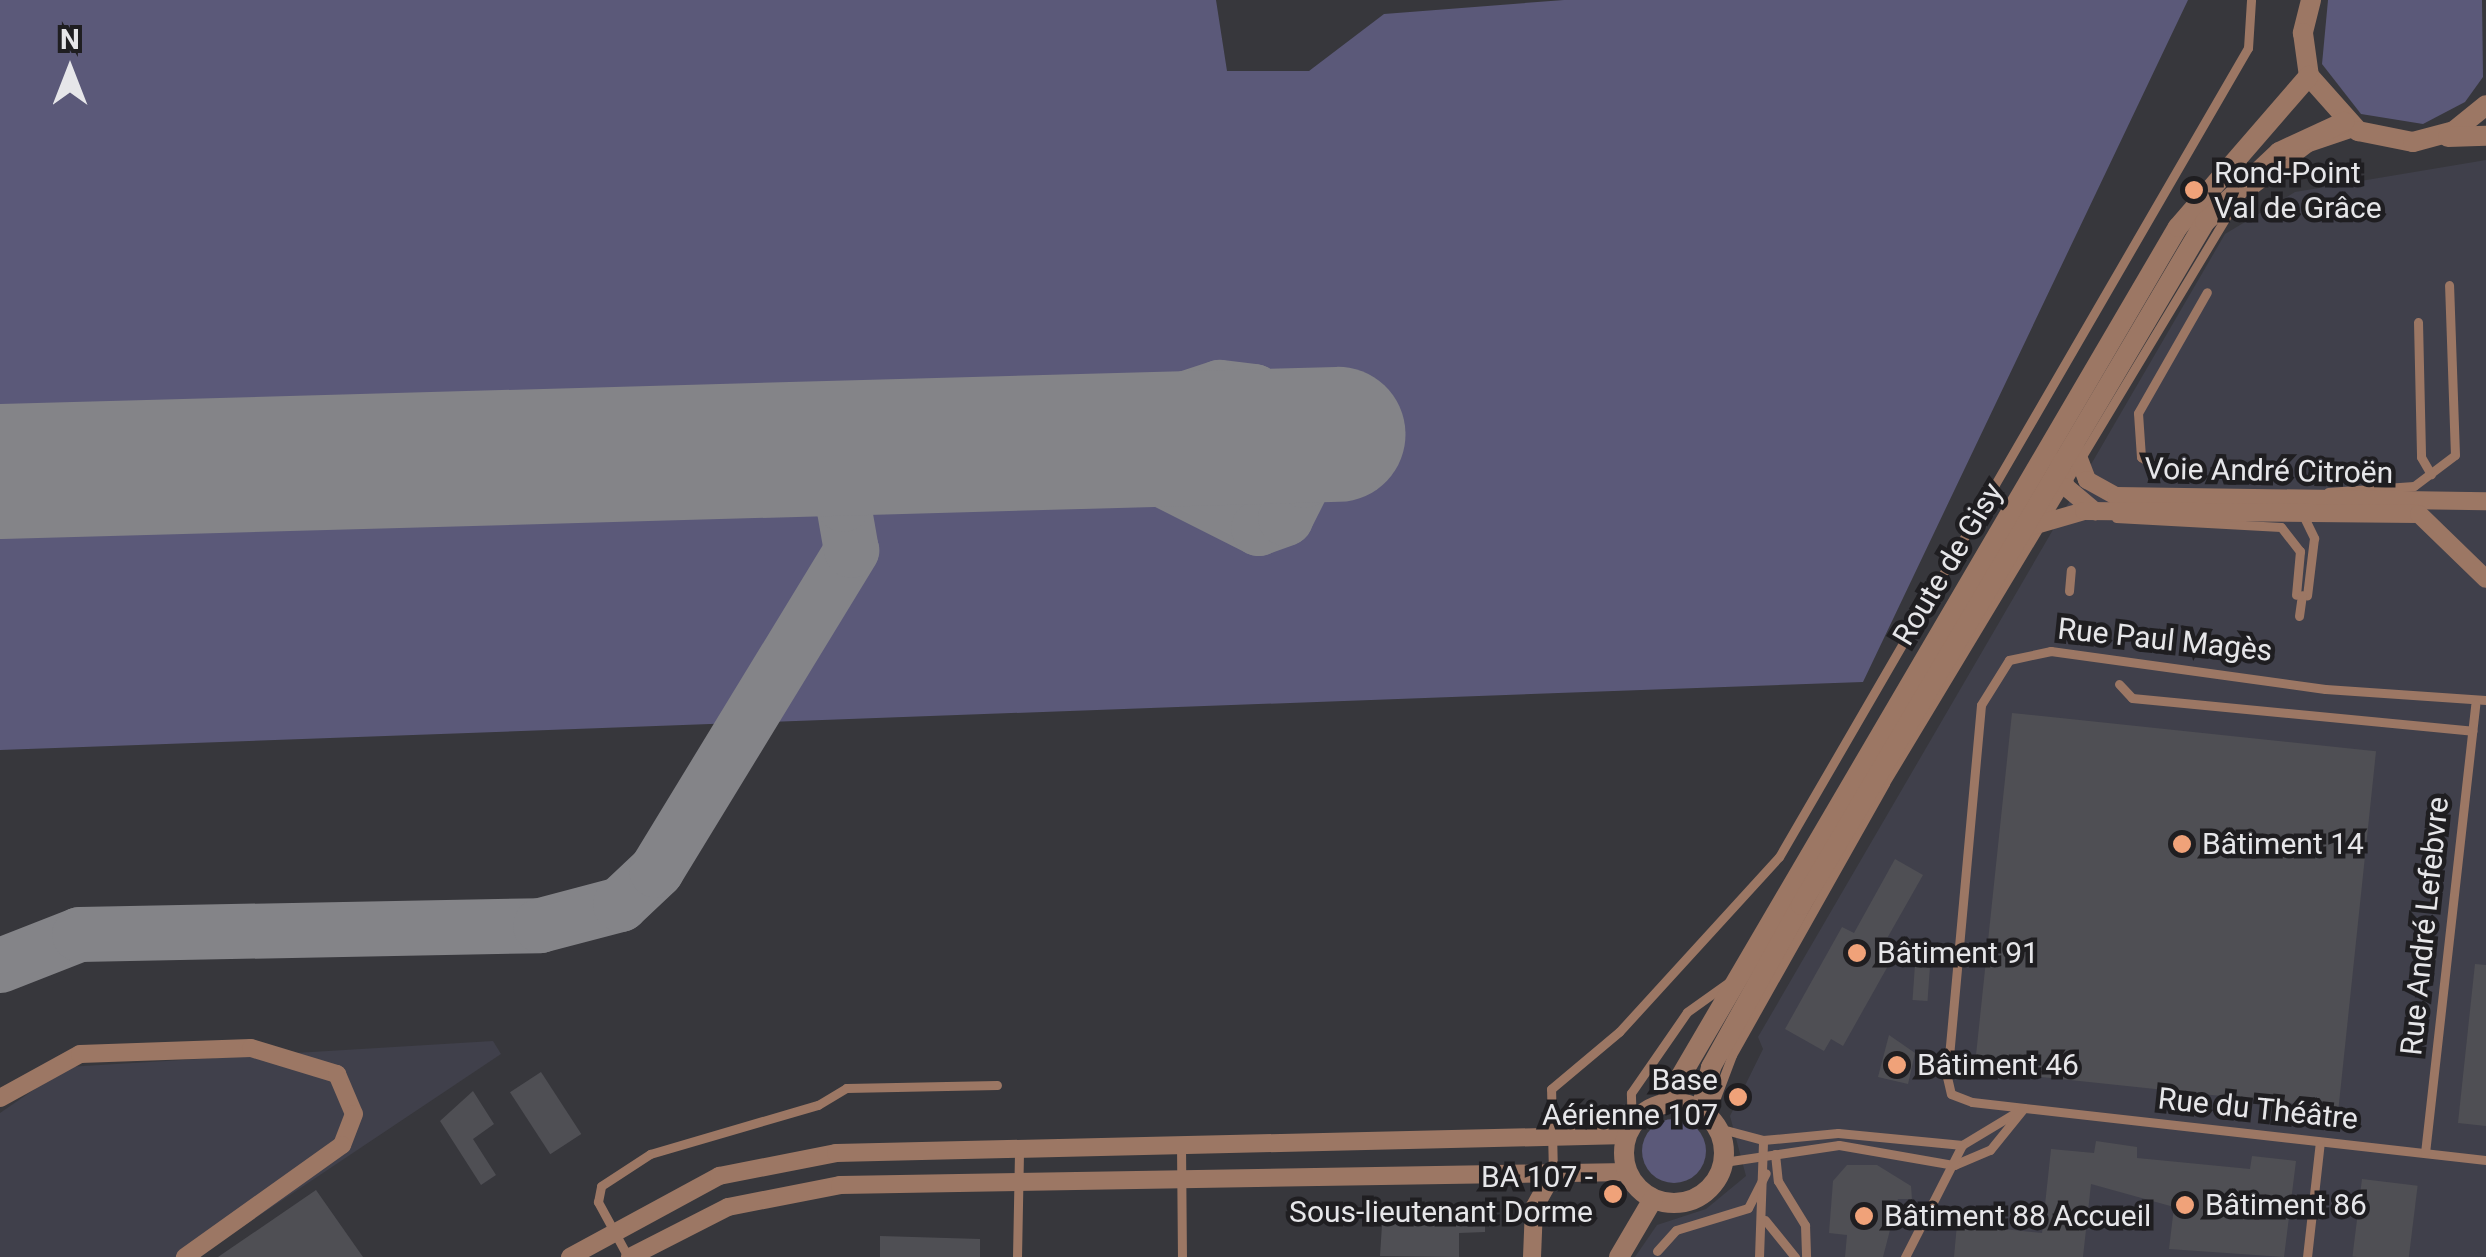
<!DOCTYPE html>
<html>
<head>
<meta charset="utf-8">
<style>
	body { margin:0 }
	#map { position:relative; width:2486px; height:1257px; overflow:hidden; background:#37373c; font-family:Roboto,sans-serif }
	div>[style] { position:absolute }
	[style*='--x'] { left:calc(var(--x)*1px); top:calc(var(--y)*1px); width:calc(var(--w)*1px); rotate:calc(var(--a)*1deg) }
	.built>* { inset:0; background:#40404b }
	.green>* { inset:0; background:#5b5979 }
	.round { border-radius:50% }
	.taxiway>* { height:55px; margin:-27.5px; padding:0 27.5px; transform-origin:27.5px; border-radius:27.5px; background:#848488 }
	.runway>* { height:135px; margin:-67.5px; padding:0 67.5px; transform-origin:67.5px; border-radius:67.5px; background:#848488 }
	.building>* { inset:0; background:#4f4f54; transform-origin:0 0 }
	.service>* { height:9px; margin:-4.5px; padding:0 4.5px; transform-origin:4.5px; border-radius:4.5px; background:#9c7764 }
	.minor>* { height:18px; margin:-9px; padding:0 9px; transform-origin:9px; border-radius:9px; background:#9c7764 }
	.tertiary>* { height:20px; margin:-10px; padding:0 10px; transform-origin:10px; border-radius:10px; background:#9c7764 }
	.tertiary>.ring { margin:-10px; padding:0; box-sizing:content-box; background:none; border:20px solid #9c7764; border-radius:50% }
	.dots>* { width:28px; height:28px; translate:-50% -50%; box-sizing:border-box; border:5px solid #1f1e21; border-radius:50% }
	span { translate:-50% -50%; white-space:nowrap; text-align:center; line-height:1.15; -webkit-text-stroke:9px #1f1e21; paint-order:stroke }
	.poi-label { font-size:30px; color:#e6e6e9 }
	.left { translate:0 -50%; text-align:left }
	.right { translate:-100% -50%; text-align:right }
	.street-label { font-size:30px; color:#e6e6e9 }
	.north { position:absolute; left:20px; top:20px; width:100px; height:100px; -webkit-text-stroke:8px #1f1e21; paint-order:stroke; rotate:0deg; font-size:28px; font-weight:700; line-height:40px; text-align:center; color:#e6e6e9 }
	.north::after { content:''; display:block; margin:auto; width:35px; height:45px; background:#e6e6e9; clip-path:polygon(50% 0,100% 100%,50% 72%,0 100%) }
</style>
</head>
<body>
<div id="map">
	<div class="built">
		<i style="clip-path:polygon(2486px 160px,2486px 1257px,1635px 1257px,1657px 1225px,1706px 1209px,1746px 1176px,1730px 1116px,1763px 1049px,1758px 1037px,2225px 234px,2295px 192px)"></i>
		<i style="clip-path:polygon(493px 1041px,501px 1054px,197px 1257px,0 1257px,0 1113px,67px 1067px)"></i>
	</div>
	<div class="green">
		<i style="clip-path:polygon(0 0,1216px 0,1227px 71px,1309px 71px,1384px 14px,1564px 0,2188px 0,1863px 682px,0 750px)"></i>
		<i style="clip-path:polygon(2328px 0,2482px 0,2483px 77px,2465px 102px,2423px 124px,2361px 114px,2322px 64px)"></i>
		<i class="round" style="left:1642px;top:1119px;width:64px;height:64px"></i>
	</div>
	<div class="taxiway">
		<i style="--x:1086;--y:441;--w:193;--a:26.8"></i>
		<i style="--x:1258;--y:528;--w:29;--a:-20"></i>
		<i style="--x:1285;--y:518;--w:42;--a:-63.4"></i>
		<i style="--x:1304;--y:480;--w:64;--a:-104.5"></i>
		<i style="--x:1288;--y:418;--w:43;--a:-141.5"></i>
		<i style="--x:1254;--y:391;--w:35;--a:-173"></i>
		<i style="--x:1219;--y:387;--w:40;--a:162"></i>
		<i style="--x:1181;--y:399;--w:53;--a:128.8"></i>
		<i style="--x:0;--y:965;--w:85;--a:-21.4"></i>
		<i style="--x:79;--y:934;--w:461;--a:-1.1"></i>
		<i style="--x:540;--y:925;--w:83;--a:-14.7"></i>
		<i style="--x:620;--y:904;--w:50;--a:-43.4"></i>
		<i style="--x:656;--y:870;--w:375;--a:-58.6"></i>
		<i style="--x:851;--y:550;--w:47;--a:-99.9"></i>
		<i style="--x:843;--y:504;--w:28;--a:-129"></i>
		<i style="--x:825;--y:482;--w:90;--a:-158.6"></i>
	</div>
	<div class="runway">
		<i style="--x:0;--y:471;--w:1338;--a:-1.59"></i>
	</div>
	<div class="building">
		<i style="left:2012px;top:713px;width:366px;height:359px;rotate:6deg"></i>
		<i style="clip-path:polygon(1895px 859px,1923px 875px,1881px 949px,1893px 957px,1843px 1046px,1831px 1039px,1824px 1051px,1785px 1029px,1842px 927px,1854px 933px)"></i>
		<i style="clip-path:polygon(2475px 964px,2486px 965px,2486px 1126px,2458px 1123px)"></i>
		<i style="left:1915px;top:965px;width:15px;height:35px;rotate:4deg"></i>
		<i style="clip-path:polygon(1889px 1035px,1915px 1053px,1908px 1084px,1878px 1077px)"></i>
		<i style="left:541px;top:1072px;width:74px;height:37px;rotate:57deg"></i>
		<i style="clip-path:polygon(473px 1091px,494px 1124px,473px 1139px,496px 1175px,481px 1185px,440px 1121px)"></i>
		<i style="clip-path:polygon(2096px 1141px,2137px 1147px,2137px 1158px,2250px 1169px,2252px 1156px,2296px 1161px,2284px 1257px,2169px 1249px,2174px 1207px,2091px 1184px,2083px 1257px,1954px 1257px,1957px 1224px,2042px 1233px,2051px 1149px,2094px 1153px)"></i>
		<i style="clip-path:polygon(1847px 1165px,1877px 1165px,1911px 1186px,1912px 1199px,1898px 1199px,1883px 1257px,1845px 1257px,1847px 1235px,1829px 1233px,1833px 1181px)"></i>
		<i style="left:2362px;top:1179px;width:56px;height:78px;rotate:7deg"></i>
		<i style="clip-path:polygon(316px 1190px,363px 1257px,218px 1257px)"></i>
		<i style="clip-path:polygon(1485px 1208px,1485px 1232px,1459px 1233px,1459px 1257px,1380px 1256px,1383px 1209px)"></i>
		<i style="clip-path:polygon(880px 1236px,980px 1239px,980px 1257px,880px 1257px)"></i>
	</div>
	<div class="service">
		<i style="--x:2250;--y:192;--w:74;--a:-37.3"></i>
		<i style="--x:2309;--y:147;--w:50;--a:-18.8"></i>
		<i style="--x:2418;--y:322;--w:135;--a:88.7"></i>
		<i style="--x:2421;--y:457;--w:20;--a:60"></i>
		<i style="--x:2152;--y:464;--w:13;--a:-148"></i>
		<i style="--x:2141;--y:457;--w:44;--a:-93.9"></i>
		<i style="--x:2138;--y:413;--w:139;--a:-60.3"></i>
		<i style="--x:2328;--y:492;--w:86;--a:-4"></i>
		<i style="--x:2414;--y:486;--w:51;--a:-37.1"></i>
		<i style="--x:2455;--y:455;--w:170;--a:-92"></i>
		<i style="--x:2302;--y:513;--w:28;--a:64"></i>
		<i style="--x:2314;--y:538;--w:58;--a:96.9"></i>
		<i style="--x:2116;--y:518;--w:165;--a:3.1"></i>
		<i style="--x:2281;--y:527;--w:31;--a:52"></i>
		<i style="--x:2300;--y:551;--w:44;--a:95.2"></i>
		<i style="--x:2069;--y:591;--w:21;--a:-85"></i>
		<i style="--x:2299;--y:616;--w:21;--a:-82"></i>
		<i style="--x:2119;--y:684;--w:19;--a:47"></i>
		<i style="--x:2132;--y:698;--w:342;--a:5.5"></i>
		<i style="--x:2486;--y:700;--w:161;--a:-176.1"></i>
		<i style="--x:2325;--y:689;--w:277;--a:-172.1"></i>
		<i style="--x:2051;--y:651;--w:43;--a:167.9"></i>
		<i style="--x:2009;--y:660;--w:53;--a:121.9"></i>
		<i style="--x:1981;--y:705;--w:374;--a:95.2"></i>
		<i style="--x:1947;--y:1077;--w:17;--a:77"></i>
		<i style="--x:1951;--y:1094;--w:22;--a:21"></i>
		<i style="--x:1972;--y:1102;--w:517;--a:6.44"></i>
		<i style="--x:1709;--y:1116;--w:65;--a:-69.3"></i>
		<i style="--x:1732;--y:1055;--w:312;--a:-60.6"></i>
		<i style="--x:1885;--y:783;--w:670;--a:-58.92"></i>
		<i style="--x:1632;--y:1126;--w:33;--a:-92"></i>
		<i style="--x:1631;--y:1093;--w:98;--a:-55.3"></i>
		<i style="--x:1687;--y:1012;--w:60;--a:-35.5"></i>
		<i style="--x:1718;--y:1128;--w:47;--a:14.9"></i>
		<i style="--x:1763;--y:1140;--w:75;--a:-5.3"></i>
		<i style="--x:1838;--y:1133;--w:125;--a:5.5"></i>
		<i style="--x:1962;--y:1145;--w:70;--a:-31"></i>
		<i style="--x:1181;--y:1145;--w:112;--a:89.5"></i>
		<i style="--x:2425;--y:1153;--w:451;--a:-83.6"></i>
		<i style="--x:1775;--y:1154;--w:27;--a:84"></i>
		<i style="--x:1778;--y:1181;--w:52;--a:58.5"></i>
		<i style="--x:1805;--y:1225;--w:32;--a:88"></i>
		<i style="--x:1724;--y:1162;--w:116;--a:-8.4"></i>
		<i style="--x:1839;--y:1145;--w:117;--a:9.9"></i>
		<i style="--x:1954;--y:1165;--w:39;--a:-23"></i>
		<i style="--x:1990;--y:1150;--w:54;--a:-51"></i>
		<i style="--x:1553;--y:1174;--w:85;--a:-91.3"></i>
		<i style="--x:1551;--y:1089;--w:89;--a:-40"></i>
		<i style="--x:1619;--y:1032;--w:237;--a:-47.6"></i>
		<i style="--x:1779;--y:857;--w:935;--a:-59.9"></i>
		<i style="--x:2248;--y:48;--w:48;--a:-86.4"></i>
		<i style="--x:1765;--y:1220;--w:48;--a:51"></i>
		<i style="--x:1657;--y:1251;--w:28;--a:-48"></i>
		<i style="--x:1676;--y:1230;--w:75;--a:-17"></i>
		<i style="--x:1748;--y:1208;--w:39;--a:-63"></i>
		<i style="--x:628;--y:1257;--w:63;--a:-118.6"></i>
		<i style="--x:598;--y:1202;--w:16;--a:-79"></i>
		<i style="--x:601;--y:1186;--w:59;--a:-33.1"></i>
		<i style="--x:650;--y:1154;--w:175;--a:-16.3"></i>
		<i style="--x:818;--y:1105;--w:33;--a:-31"></i>
		<i style="--x:846;--y:1088;--w:151;--a:-1.1"></i>
		<i style="--x:1017;--y:1257;--w:108;--a:-88.9"></i>
		<i style="--x:1759;--y:1257;--w:117;--a:-88"></i>
		<i style="--x:1905;--y:1257;--w:126;--a:-63"></i>
		<i style="--x:2307;--y:1257;--w:116;--a:-83.6"></i>
	</div>
	<div class="minor">
		<i style="--x:2076;--y:451;--w:31;--a:69"></i>
		<i style="--x:2087;--y:480;--w:33;--a:29"></i>
		<i style="--x:2116;--y:496;--w:370;--a:0.8"></i>
		<i style="--x:2058;--y:462;--w:26;--a:72"></i>
		<i style="--x:2066;--y:487;--w:38;--a:40"></i>
		<i style="--x:2029;--y:527;--w:57;--a:-16.2"></i>
		<i style="--x:2084;--y:511;--w:335;--a:0.5"></i>
		<i style="--x:2419;--y:514;--w:93;--a:44.1"></i>
		<i style="--x:0;--y:1098;--w:91;--a:-28.8"></i>
		<i style="--x:80;--y:1054;--w:171;--a:-2"></i>
		<i style="--x:251;--y:1048;--w:90;--a:16.8"></i>
		<i style="--x:337;--y:1074;--w:43;--a:67"></i>
		<i style="--x:354;--y:1114;--w:33;--a:111"></i>
		<i style="--x:342;--y:1145;--w:193;--a:144.5"></i>
		<i style="--x:570;--y:1257;--w:170;--a:-28.5"></i>
		<i style="--x:719;--y:1176;--w:119;--a:-11.1"></i>
		<i style="--x:836;--y:1153;--w:791;--a:-1.3"></i>
		<i style="--x:630;--y:1257;--w:110;--a:-27"></i>
		<i style="--x:728;--y:1207;--w:114;--a:-11.1"></i>
		<i style="--x:840;--y:1185;--w:787;--a:-0.95"></i>
		<i style="--x:1532;--y:1257;--w:49;--a:-87.7"></i>
		<i style="--x:1534;--y:1208;--w:39;--a:-61"></i>
	</div>
	<div class="tertiary">
		<i style="--x:2311;--y:0;--w:34;--a:104"></i>
		<i style="--x:2303;--y:33;--w:43;--a:82.1"></i>
		<i style="--x:2309;--y:76;--w:74;--a:48.3"></i>
		<i style="--x:2358;--y:131;--w:56;--a:11.3"></i>
		<i style="--x:2413;--y:142;--w:42;--a:-15"></i>
		<i style="--x:2454;--y:131;--w:41;--a:-39.1"></i>
		<i style="--x:2448;--y:137;--w:38;--a:-2"></i>
		<i class="ring" style="left:1624px;top:1103px;width:80px;height:80px"></i>
		<i style="--x:1665;--y:1103;--w:1015;--a:-59.65"></i>
		<i style="--x:2178;--y:227;--w:200;--a:-49.1"></i>
		<i style="--x:1701;--y:1110;--w:44;--a:-76.9"></i>
		<i style="--x:1711;--y:1067;--w:185;--a:-60.9"></i>
		<i style="--x:1801;--y:905;--w:794;--a:-59.4"></i>
		<i style="--x:2205;--y:222;--w:102;--a:-43.4"></i>
		<i style="--x:2279;--y:152;--w:72;--a:-24.8"></i>
		<i style="--x:1619;--y:1257;--w:67;--a:-59.6"></i>
	</div>
	<div class="dots">
		<i style="left:2194px;top:190px;background:#f0a279"></i>
		<i style="left:2182px;top:844px;background:#f0a279"></i>
		<i style="left:1857px;top:953px;background:#f0a279"></i>
		<i style="left:1897px;top:1065px;background:#f0a279"></i>
		<i style="left:1738px;top:1097px;background:#f0a279"></i>
		<i style="left:1613px;top:1194px;background:#f0a279"></i>
		<i style="left:2185px;top:1205px;background:#f0a279"></i>
		<i style="left:1864px;top:1216px;background:#f0a279"></i>
	</div>
	<div class="poi-label">
		<span class="left" style="left:2214px;top:190px">Rond-Point<br>Val de Grâce</span>
		<span class="left" style="left:2202px;top:844px">Bâtiment 14</span>
		<span class="left" style="left:1877px;top:953px">Bâtiment 91</span>
		<span class="left" style="left:1917px;top:1065px">Bâtiment 46</span>
		<span class="right" style="left:1718px;top:1097px">Base<br>Aérienne 107</span>
		<span class="right" style="left:1593px;top:1194px">BA 107 -<br>Sous-lieutenant Dorme</span>
		<span class="left" style="left:2205px;top:1205px">Bâtiment 86</span>
		<span class="left" style="left:1884px;top:1216px">Bâtiment 88 Accueil</span>
	</div>
	<div class="street-label">
		<span style="left:2269px;top:471px;rotate:1deg">Voie André Citroën</span>
		<span style="left:1948px;top:564px;rotate:-59deg">Route de Gisy</span>
		<span style="left:2165px;top:640px;rotate:6deg">Rue Paul Magès</span>
		<span style="left:2425px;top:926px;rotate:-84deg">Rue André Lefebvre</span>
		<span style="left:2258px;top:1109px;rotate:6deg">Rue du Théâtre</span>
	</div>
	<div class="north">N</div>
</div>
</body>
</html>
